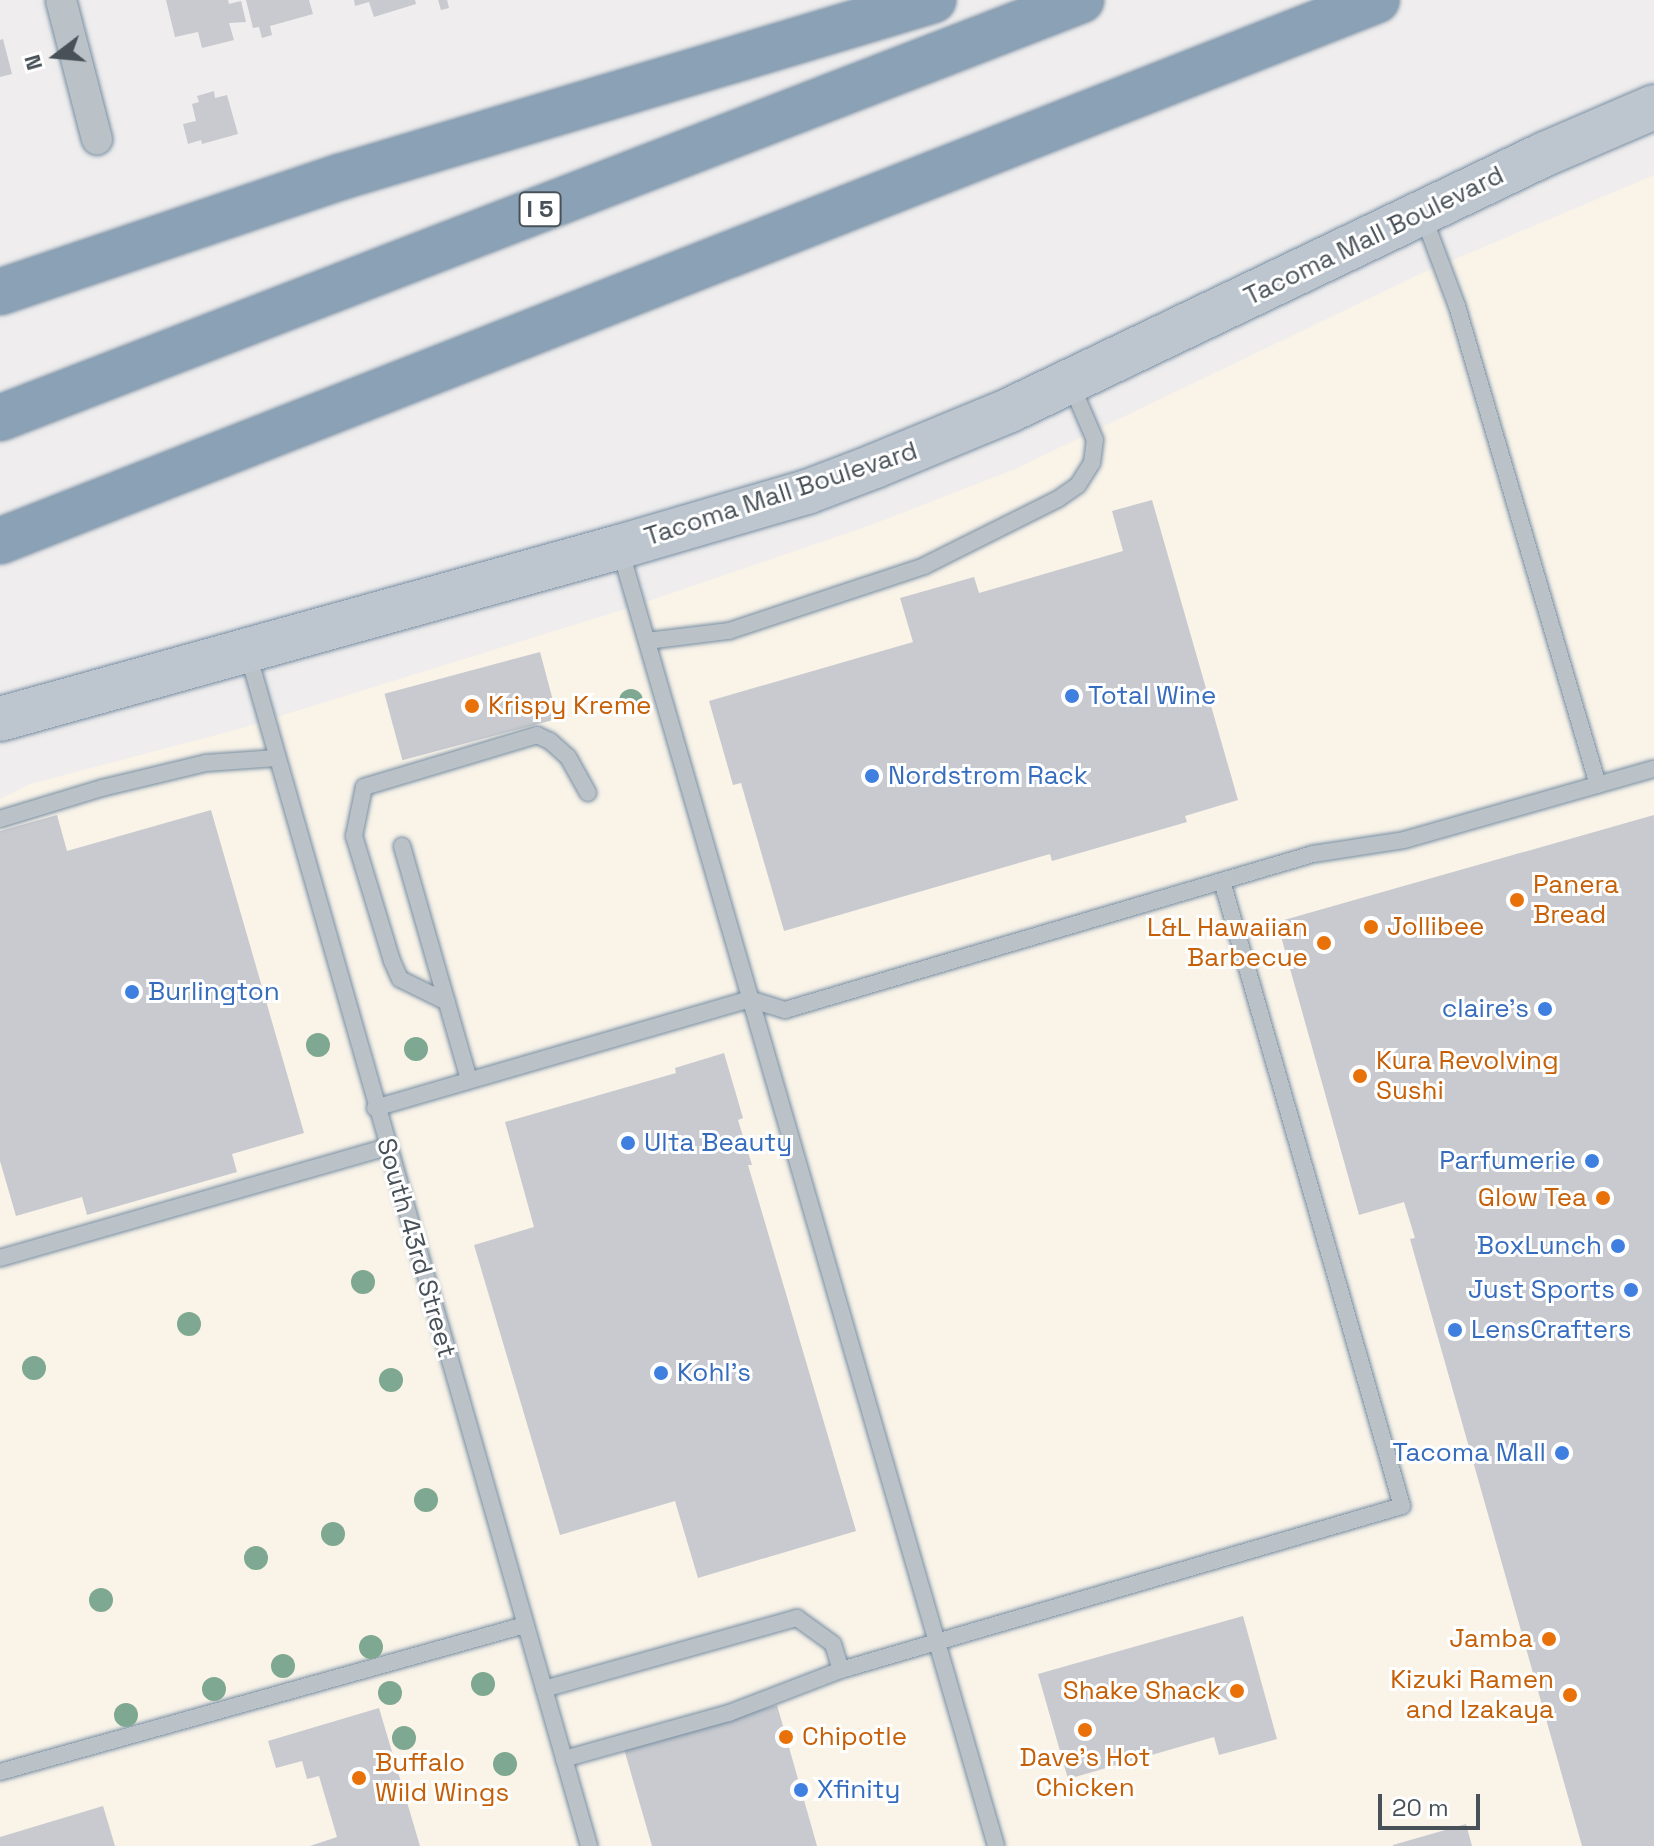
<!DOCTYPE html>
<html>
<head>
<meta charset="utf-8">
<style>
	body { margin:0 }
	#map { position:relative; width:1654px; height:1846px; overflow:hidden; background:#efeded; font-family:"Space Grotesk",sans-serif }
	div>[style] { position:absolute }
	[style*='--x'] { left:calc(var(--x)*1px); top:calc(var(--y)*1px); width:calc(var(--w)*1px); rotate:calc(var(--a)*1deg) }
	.commercial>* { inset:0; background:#f9f3e8 }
	.building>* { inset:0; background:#c8cacf; transform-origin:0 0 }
	.roads { filter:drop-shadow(0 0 2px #768da2) drop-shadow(0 0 2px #768da2) }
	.lane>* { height:16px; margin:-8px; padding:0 8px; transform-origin:8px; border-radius:8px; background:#bac2c8 }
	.street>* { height:30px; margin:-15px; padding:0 15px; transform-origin:15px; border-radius:15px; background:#bac2c8 }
	.secondary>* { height:44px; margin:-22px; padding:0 22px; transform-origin:22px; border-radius:22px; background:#bdc6cf }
	.highway>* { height:44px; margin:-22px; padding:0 22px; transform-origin:22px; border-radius:22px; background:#8ba2b6 }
	.trees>* { width:24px; height:24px; margin:-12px; border-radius:50%; background:#7ea891 }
	.dots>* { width:22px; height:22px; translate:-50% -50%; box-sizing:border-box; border:4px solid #fff; border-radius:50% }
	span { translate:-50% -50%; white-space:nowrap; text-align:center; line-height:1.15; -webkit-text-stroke:6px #fff; paint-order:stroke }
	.shield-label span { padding:2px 6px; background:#fff; border:2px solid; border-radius:6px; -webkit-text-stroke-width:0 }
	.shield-label { font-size:24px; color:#485158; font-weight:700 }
	.street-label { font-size:26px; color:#485158 }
	.shop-label { font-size:26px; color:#366cbe }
	.left { translate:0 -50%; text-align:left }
	.right { translate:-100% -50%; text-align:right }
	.food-label { font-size:26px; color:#c56008 }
	.north { position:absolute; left:16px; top:16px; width:80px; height:80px; -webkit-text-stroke:6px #fff; paint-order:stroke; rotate:254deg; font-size:22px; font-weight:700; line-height:32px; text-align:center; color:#485158 }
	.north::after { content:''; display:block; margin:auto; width:28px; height:36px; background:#485158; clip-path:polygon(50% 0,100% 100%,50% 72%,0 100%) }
	.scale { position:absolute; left:1378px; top:1794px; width:102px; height:36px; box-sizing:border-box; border:4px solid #485158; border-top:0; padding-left:10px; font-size:24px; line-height:28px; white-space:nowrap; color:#485158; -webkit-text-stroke:6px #fff; paint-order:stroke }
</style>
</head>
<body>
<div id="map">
	<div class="commercial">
		<i style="clip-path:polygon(1654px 175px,1654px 1846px,0 1846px,0 799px,30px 784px,235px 730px,622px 610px,868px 526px,1015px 469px,1422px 273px)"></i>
	</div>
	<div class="building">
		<i style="clip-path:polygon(166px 0,228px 0,229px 4px,241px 1px,246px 22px,229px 23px,234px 40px,202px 48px,198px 32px,175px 37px)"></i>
		<i style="clip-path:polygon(246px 0,309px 0,313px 14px,270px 26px,272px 35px,262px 38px,259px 27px,253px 28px)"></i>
		<i style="clip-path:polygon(354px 0,415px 0,416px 4px,374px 17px,369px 2px,355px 6px)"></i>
		<i style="clip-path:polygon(438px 0,447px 0,449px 8px,441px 10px)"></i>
		<i style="clip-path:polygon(3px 39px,12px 74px,0 77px,0 40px)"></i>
		<i style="clip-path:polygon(214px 91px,215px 98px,227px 95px,238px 134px,202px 144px,201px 140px,188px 144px,183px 124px,196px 121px,192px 104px,199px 102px,197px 96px)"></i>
		<i style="clip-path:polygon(1152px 500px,1238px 800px,1185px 816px,1187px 822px,1052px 861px,1050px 854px,784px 931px,741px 783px,733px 785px,709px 701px,913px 642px,900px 598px,974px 577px,979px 593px,1123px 551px,1112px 511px)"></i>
		<i style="left:540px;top:652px;width:69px;height:161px;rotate:75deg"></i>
		<i style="clip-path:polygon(211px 810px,304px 1133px,232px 1154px,237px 1172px,87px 1215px,82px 1197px,16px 1216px,0 1161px,0 831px,57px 815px,67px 851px)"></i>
		<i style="clip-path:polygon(1654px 815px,1654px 1846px,1582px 1846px,1410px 1239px,1415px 1238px,1404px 1202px,1359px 1215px,1277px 922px)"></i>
		<i style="clip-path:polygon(724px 1053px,743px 1118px,738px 1120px,752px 1165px,748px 1165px,856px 1531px,698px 1578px,675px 1501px,560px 1535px,474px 1245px,534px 1227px,505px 1122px,676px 1073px,675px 1068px)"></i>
		<i style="clip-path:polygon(1243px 1616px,1277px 1739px,1219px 1755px,1214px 1737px,1068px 1779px,1038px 1674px)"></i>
		<i style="clip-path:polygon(777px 1705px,817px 1846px,652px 1846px,624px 1749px)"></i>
		<i style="clip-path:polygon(379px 1708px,420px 1846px,310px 1846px,337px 1837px,319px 1776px,307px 1779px,302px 1761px,276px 1768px,268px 1741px)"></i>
		<i style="clip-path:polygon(103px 1806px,115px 1846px,0 1846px,0 1837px)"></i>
		<i style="clip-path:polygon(1466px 1824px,1472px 1846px,1393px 1846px,1393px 1845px)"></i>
	</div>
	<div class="roads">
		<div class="lane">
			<i style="--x:1422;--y:213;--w:99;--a:69.4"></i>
			<i style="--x:1457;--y:306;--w:499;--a:73.6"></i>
			<i style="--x:620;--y:549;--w:1350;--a:73.83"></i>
			<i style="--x:647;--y:641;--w:83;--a:-7"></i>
			<i style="--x:729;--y:631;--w:206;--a:-18.4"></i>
			<i style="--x:924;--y:566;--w:150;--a:-26.6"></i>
			<i style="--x:1058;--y:499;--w:24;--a:-35"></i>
			<i style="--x:1078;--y:485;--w:26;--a:-58"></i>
			<i style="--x:1092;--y:463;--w:23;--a:-83"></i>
			<i style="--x:1095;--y:440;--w:63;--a:-113.3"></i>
			<i style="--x:247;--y:650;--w:1244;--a:74.04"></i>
			<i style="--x:0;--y:819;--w:107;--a:-16.9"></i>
			<i style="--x:102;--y:788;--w:107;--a:-13.5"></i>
			<i style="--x:206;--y:763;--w:71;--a:-4"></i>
			<i style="--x:402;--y:846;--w:243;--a:74"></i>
			<i style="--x:447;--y:1002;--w:52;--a:-153.9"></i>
			<i style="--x:400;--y:979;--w:20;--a:-114"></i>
			<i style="--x:392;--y:961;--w:131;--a:-106.9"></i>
			<i style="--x:354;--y:836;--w:50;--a:-78.5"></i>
			<i style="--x:364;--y:787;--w:181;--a:-16.7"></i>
			<i style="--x:537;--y:735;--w:14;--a:25"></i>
			<i style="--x:550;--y:741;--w:24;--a:42"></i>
			<i style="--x:568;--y:757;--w:41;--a:60.9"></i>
			<i style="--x:375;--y:1108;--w:390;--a:-16.2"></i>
			<i style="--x:749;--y:999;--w:38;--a:17"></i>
			<i style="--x:785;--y:1010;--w:551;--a:-16.46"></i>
			<i style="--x:1313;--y:854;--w:92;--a:-8.7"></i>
			<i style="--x:1404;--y:840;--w:260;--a:-15.9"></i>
			<i style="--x:0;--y:1258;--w:402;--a:-16"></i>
			<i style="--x:544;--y:1689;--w:263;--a:-15.7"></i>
			<i style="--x:797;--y:1618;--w:44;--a:35.8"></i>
			<i style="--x:833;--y:1644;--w:27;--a:73"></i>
			<i style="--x:564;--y:1759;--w:171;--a:-15.6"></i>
			<i style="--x:729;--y:1713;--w:120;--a:-21"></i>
			<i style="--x:841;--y:1670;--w:584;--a:-16.3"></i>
			<i style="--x:1402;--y:1506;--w:650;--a:-106.07"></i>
			<i style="--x:0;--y:1772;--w:545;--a:-15.64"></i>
		</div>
		<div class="street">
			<i style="--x:61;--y:0;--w:144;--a:75.5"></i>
		</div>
		<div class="secondary">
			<i style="--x:0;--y:719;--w:642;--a:-15.53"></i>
			<i style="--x:619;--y:547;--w:196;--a:-16.3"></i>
			<i style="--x:807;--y:492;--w:73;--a:-20.9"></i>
			<i style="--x:875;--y:466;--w:146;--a:-22.5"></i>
			<i style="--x:1010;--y:410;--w:593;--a:-25.57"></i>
			<i style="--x:1545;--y:154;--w:119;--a:-23.3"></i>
		</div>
		<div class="highway">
			<i style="--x:0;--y:292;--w:359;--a:-18.7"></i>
			<i style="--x:340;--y:177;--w:619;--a:-16.62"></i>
			<i style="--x:0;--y:418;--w:1159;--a:-21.14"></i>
			<i style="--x:0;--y:541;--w:1479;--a:-21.45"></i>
		</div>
	</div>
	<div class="trees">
		<i style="left:631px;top:701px"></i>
		<i style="left:318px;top:1045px"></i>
		<i style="left:416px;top:1049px"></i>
		<i style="left:363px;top:1282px"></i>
		<i style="left:189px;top:1324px"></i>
		<i style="left:34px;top:1368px"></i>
		<i style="left:391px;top:1380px"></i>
		<i style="left:426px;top:1500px"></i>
		<i style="left:333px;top:1534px"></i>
		<i style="left:256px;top:1558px"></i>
		<i style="left:101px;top:1600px"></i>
		<i style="left:371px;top:1647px"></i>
		<i style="left:283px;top:1666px"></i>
		<i style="left:483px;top:1684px"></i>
		<i style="left:214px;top:1689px"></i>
		<i style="left:390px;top:1693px"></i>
		<i style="left:126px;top:1715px"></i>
		<i style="left:404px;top:1738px"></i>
		<i style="left:505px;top:1764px"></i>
	</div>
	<div class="dots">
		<i style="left:1072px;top:696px;background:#3f7fe0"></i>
		<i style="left:472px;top:706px;background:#e8710a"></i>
		<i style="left:872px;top:776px;background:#3f7fe0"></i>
		<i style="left:1517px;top:900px;background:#e8710a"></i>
		<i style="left:1371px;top:927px;background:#e8710a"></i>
		<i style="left:1324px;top:943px;background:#e8710a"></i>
		<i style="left:132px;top:992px;background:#3f7fe0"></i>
		<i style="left:1545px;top:1009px;background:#3f7fe0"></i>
		<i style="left:1360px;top:1076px;background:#e8710a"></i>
		<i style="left:628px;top:1143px;background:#3f7fe0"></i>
		<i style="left:1592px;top:1161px;background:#3f7fe0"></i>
		<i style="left:1603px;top:1198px;background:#e8710a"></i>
		<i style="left:1618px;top:1246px;background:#3f7fe0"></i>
		<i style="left:1631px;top:1290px;background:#3f7fe0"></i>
		<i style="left:1455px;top:1330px;background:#3f7fe0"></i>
		<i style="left:661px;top:1373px;background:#3f7fe0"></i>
		<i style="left:1562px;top:1453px;background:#3f7fe0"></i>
		<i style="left:1549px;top:1639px;background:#e8710a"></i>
		<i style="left:1237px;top:1691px;background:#e8710a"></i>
		<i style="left:1570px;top:1695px;background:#e8710a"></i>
		<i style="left:1085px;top:1730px;background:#e8710a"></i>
		<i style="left:786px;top:1737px;background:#e8710a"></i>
		<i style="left:359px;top:1778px;background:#e8710a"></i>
		<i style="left:801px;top:1790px;background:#3f7fe0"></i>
	</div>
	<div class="shield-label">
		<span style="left:540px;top:209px">I 5</span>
	</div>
	<div class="street-label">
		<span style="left:1374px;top:236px;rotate:-26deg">Tacoma Mall Boulevard</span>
		<span style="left:781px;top:494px;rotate:-18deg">Tacoma Mall Boulevard</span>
		<span style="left:416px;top:1248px;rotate:74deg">South 43rd Street</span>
	</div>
	<div class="shop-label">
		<span class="left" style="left:1088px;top:696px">Total Wine</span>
		<span class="left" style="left:888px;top:776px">Nordstrom Rack</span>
		<span class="left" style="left:148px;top:992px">Burlington</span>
		<span class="right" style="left:1529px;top:1009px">claire's</span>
		<span class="left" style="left:644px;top:1143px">Ulta Beauty</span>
		<span class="right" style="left:1576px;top:1161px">Parfumerie</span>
		<span class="right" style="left:1602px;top:1246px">BoxLunch</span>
		<span class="right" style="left:1615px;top:1290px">Just Sports</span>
		<span class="left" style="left:1471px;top:1330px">LensCrafters</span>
		<span class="left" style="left:677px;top:1373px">Kohl's</span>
		<span class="right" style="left:1546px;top:1453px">Tacoma Mall</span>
		<span class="left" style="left:817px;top:1790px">Xfinity</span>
	</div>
	<div class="food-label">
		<span class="left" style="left:488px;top:706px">Krispy Kreme</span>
		<span class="left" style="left:1533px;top:900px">Panera<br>Bread</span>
		<span class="left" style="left:1387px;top:927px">Jollibee</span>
		<span class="right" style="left:1308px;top:943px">L&amp;L Hawaiian<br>Barbecue</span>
		<span class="left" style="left:1376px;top:1076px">Kura Revolving<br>Sushi</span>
		<span class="right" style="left:1587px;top:1198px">Glow Tea</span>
		<span class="right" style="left:1533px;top:1639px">Jamba</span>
		<span class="right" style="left:1554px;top:1695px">Kizuki Ramen<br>and Izakaya</span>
		<span class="right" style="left:1221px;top:1691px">Shake Shack</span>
		<span class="left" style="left:802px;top:1737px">Chipotle</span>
		<span style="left:1085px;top:1773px">Dave's Hot<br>Chicken</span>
		<span class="left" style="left:375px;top:1778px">Buffalo<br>Wild Wings</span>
	</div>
	<div class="north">N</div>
	<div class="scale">20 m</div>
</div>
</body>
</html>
